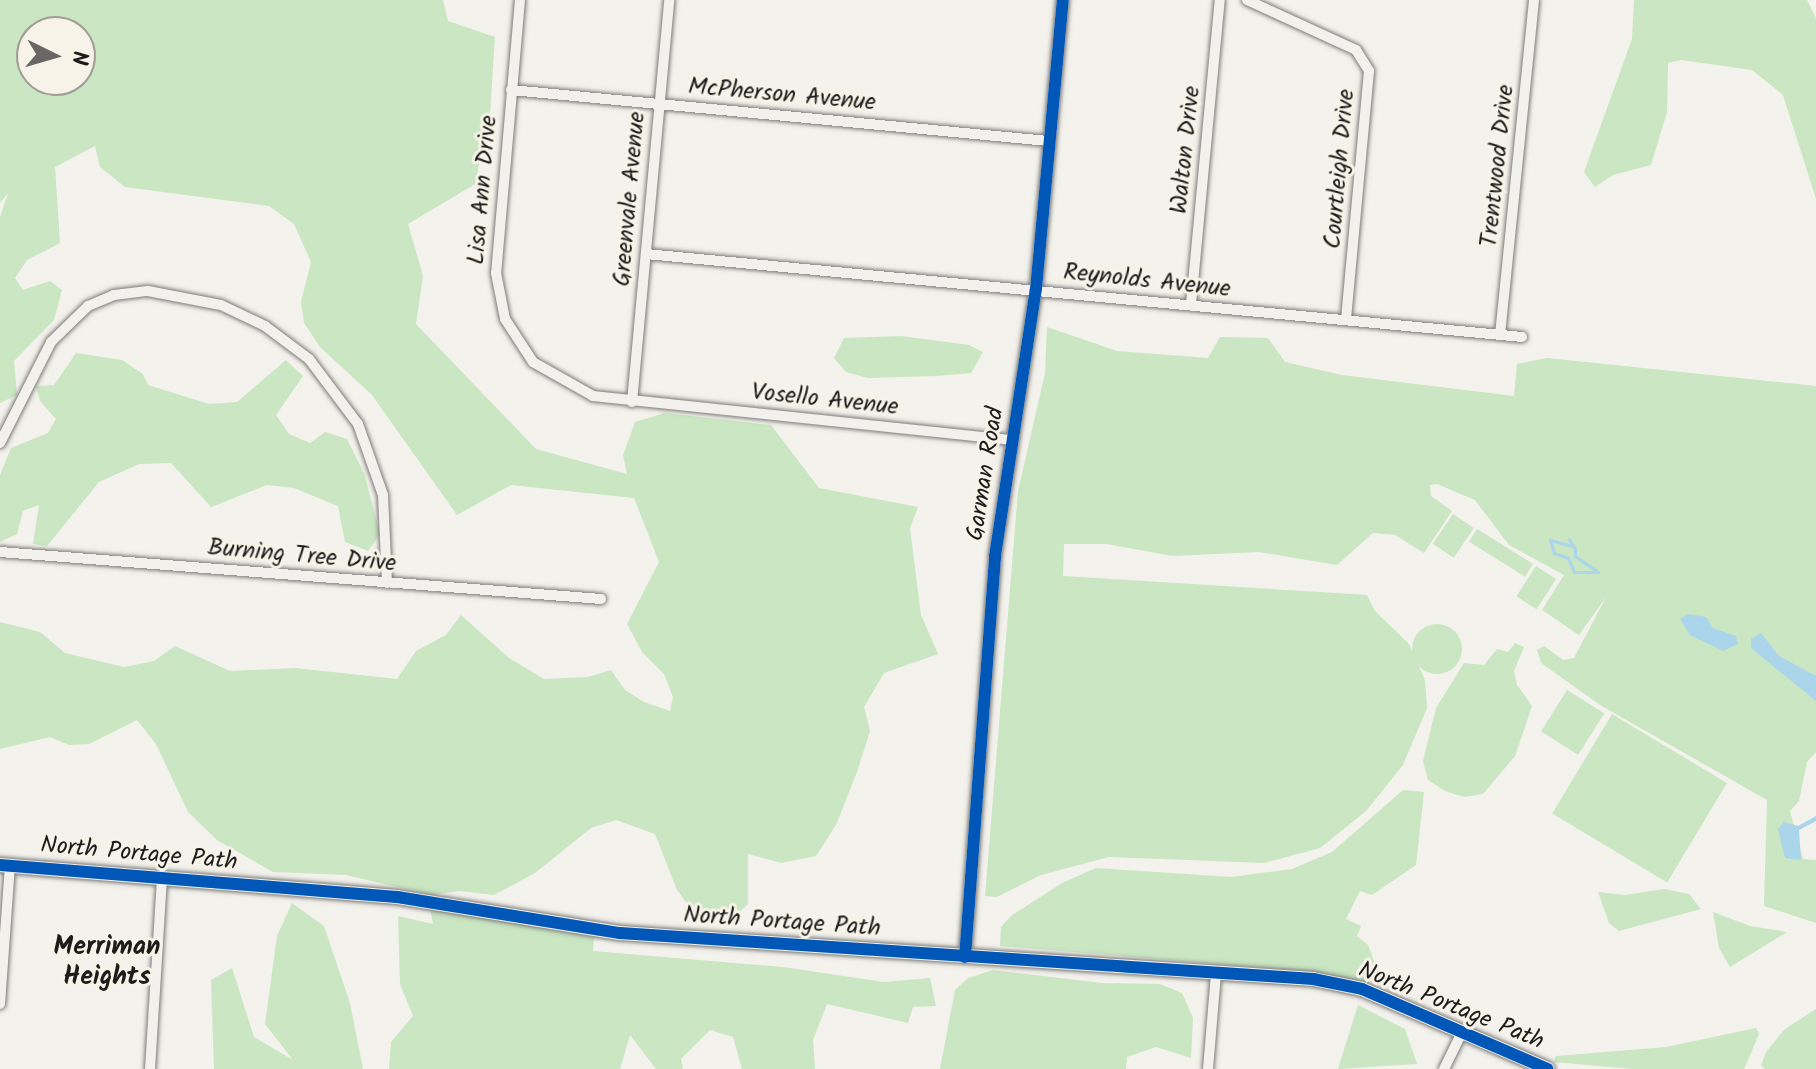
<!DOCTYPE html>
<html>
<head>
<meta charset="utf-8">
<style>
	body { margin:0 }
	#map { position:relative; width:1816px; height:1069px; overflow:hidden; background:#f4f2ec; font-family:Kalam,sans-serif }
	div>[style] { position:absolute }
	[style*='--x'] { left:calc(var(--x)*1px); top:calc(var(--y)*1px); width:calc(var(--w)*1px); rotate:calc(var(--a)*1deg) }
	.green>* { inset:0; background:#cae6c2; transform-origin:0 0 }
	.round { border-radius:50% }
	.water>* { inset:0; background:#aad5eb }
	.stream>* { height:3px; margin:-1.5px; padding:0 1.5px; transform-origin:1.5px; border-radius:1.5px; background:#aad5eb }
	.roads { filter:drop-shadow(0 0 2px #7d7c7a) drop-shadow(0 0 2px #7d7c7a) }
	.minor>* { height:10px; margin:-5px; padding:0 5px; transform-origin:5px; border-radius:5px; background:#f2f1ed }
	.tertiary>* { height:12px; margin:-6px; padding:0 6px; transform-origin:6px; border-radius:6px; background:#f2f1ed }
	.secondary>* { height:14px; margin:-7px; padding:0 7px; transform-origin:7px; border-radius:7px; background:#f2f1ed }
	.cycleway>* { height:12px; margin:-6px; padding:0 6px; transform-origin:6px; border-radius:6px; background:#0057b8 }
	span { translate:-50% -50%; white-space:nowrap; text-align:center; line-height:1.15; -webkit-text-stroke:6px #f7f3e8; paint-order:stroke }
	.street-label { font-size:24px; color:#1c1c1c }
	.neighbourhood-label { font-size:26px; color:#1c1c1c; font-weight:700 }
	.north { position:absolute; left:16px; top:16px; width:80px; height:80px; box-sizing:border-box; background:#f7f3e8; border:2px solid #9f9d96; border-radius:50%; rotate:95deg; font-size:22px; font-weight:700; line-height:32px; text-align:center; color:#1c1c1c }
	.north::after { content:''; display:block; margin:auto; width:28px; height:36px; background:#686765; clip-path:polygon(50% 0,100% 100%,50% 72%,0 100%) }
</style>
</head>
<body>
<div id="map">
	<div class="green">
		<i style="clip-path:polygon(evenodd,0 0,443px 0,448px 21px,495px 37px,490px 114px,475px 184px,408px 224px,423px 276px,416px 324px,536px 449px,627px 474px,623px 455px,635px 422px,665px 413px,771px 425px,819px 488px,918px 507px,910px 528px,921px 615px,938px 654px,884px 673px,864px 707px,870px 731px,857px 772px,836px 825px,816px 856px,781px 863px,748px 854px,748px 904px,732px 919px,702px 923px,677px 890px,655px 834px,616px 820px,591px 828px,535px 873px,494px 895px,459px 891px,431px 895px,346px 875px,273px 872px,217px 840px,188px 812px,156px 744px,137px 720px,89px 744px,69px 745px,50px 737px,0 749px,0 622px,40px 632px,65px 653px,124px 667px,154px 661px,175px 646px,230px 671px,295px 668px,397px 679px,416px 651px,446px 635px,461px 615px,509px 658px,544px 679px,588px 677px,611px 670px,625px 690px,644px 702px,670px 711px,673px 697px,664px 674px,642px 652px,627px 624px,659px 562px,634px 498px,511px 485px,457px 515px,372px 395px,320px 347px,304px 323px,301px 302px,311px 262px,294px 224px,269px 206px,125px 187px,100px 167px,95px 146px,55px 167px,60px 243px,27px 260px,15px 278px,23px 290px,50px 281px,62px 290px,54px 320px,14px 361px,17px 395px,0 403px,0 217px,8px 193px,0 203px,0 0,32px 32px,80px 32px,80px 80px,32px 80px,32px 32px)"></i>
		<i style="clip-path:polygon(1634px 0,1807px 0,1816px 18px,1816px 199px,1783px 95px,1752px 70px,1681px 60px,1668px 63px,1667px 112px,1651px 165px,1613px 175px,1595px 187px,1584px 172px,1632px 39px)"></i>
		<i style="clip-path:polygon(1047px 327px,1117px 351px,1208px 358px,1220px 337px,1268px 338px,1285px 362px,1342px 375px,1514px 396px,1517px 364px,1547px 358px,1816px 386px,1816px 752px,1807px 762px,1799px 801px,1790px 811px,1803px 859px,1816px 860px,1816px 923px,1764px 906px,1767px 800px,1600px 705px,1541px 663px,1537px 650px,1544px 646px,1563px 660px,1574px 658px,1606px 597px,1579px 635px,1542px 610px,1564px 575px,1509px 545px,1475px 500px,1437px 484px,1430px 485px,1431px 496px,1452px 511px,1424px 553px,1395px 535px,1373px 533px,1337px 565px,1259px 552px,1172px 556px,1107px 544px,1064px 544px,1063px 576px,1367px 595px,1375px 611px,1409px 644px,1425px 680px,1427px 708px,1403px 765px,1366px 811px,1320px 848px,1264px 863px,1109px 857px,1041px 875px,997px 897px,985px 896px,1018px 491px,1045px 373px)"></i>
		<i style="clip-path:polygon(901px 336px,969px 345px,983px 352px,971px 373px,936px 376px,868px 378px,846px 372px,834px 358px,844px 338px)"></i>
		<i style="clip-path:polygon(76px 353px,122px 360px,143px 374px,148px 385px,209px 404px,237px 402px,286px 360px,303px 376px,276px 415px,289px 434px,310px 443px,325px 432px,347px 439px,364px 473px,380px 534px,368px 551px,345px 542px,338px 506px,294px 488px,267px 485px,211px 507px,171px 463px,139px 464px,99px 482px,47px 546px,33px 544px,39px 505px,23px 511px,17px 534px,0 542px,0 475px,11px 448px,48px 433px,56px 419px,40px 401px,36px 386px,54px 385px)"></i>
		<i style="left:1453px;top:514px;width:25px;height:36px;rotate:34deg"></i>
		<i style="left:1477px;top:529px;width:66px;height:15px;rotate:32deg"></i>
		<i style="left:1536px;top:566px;width:24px;height:36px;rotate:33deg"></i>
		<i class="round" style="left:1412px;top:624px;width:50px;height:50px"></i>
		<i style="clip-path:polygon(1515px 643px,1524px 647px,1514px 671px,1517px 685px,1532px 706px,1515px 756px,1483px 794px,1464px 797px,1445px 791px,1428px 780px,1423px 761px,1436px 708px,1464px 663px,1484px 665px,1497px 649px,1508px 652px)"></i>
		<i style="left:1567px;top:690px;width:44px;height:49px;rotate:32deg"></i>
		<i style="left:1612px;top:714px;width:134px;height:116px;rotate:31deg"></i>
		<i style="clip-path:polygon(1403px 790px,1424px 792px,1416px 865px,1372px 895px,1360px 891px,1346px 919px,1361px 926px,1357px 936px,1368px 945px,1376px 966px,1369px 983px,1302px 971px,1000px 946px,1001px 927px,1011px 916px,1062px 883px,1096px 868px,1231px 877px,1292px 869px,1332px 852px)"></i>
		<i style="clip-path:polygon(1664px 889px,1689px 894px,1701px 909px,1619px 931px,1609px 923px,1598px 892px,1625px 895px)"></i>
		<i style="clip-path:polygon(292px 903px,324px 926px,350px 1003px,363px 1069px,214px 1069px,211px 980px,232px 968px,254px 1037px,293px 1060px,265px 1024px,277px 936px)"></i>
		<i style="clip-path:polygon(430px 909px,594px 937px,593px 951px,783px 967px,884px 982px,930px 978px,936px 1006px,913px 1007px,908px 1023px,827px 1004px,813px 1040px,815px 1069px,742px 1069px,733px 1037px,710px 1030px,681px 1059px,683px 1069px,656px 1069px,630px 1035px,620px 1069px,389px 1069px,391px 1042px,413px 1016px,400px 984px,398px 916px,433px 924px)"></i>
		<i style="clip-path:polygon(1713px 912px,1750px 926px,1787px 932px,1730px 967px,1719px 948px)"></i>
		<i style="clip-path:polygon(993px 970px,1102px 983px,1160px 984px,1182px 993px,1193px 1018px,1191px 1058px,1156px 1047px,1127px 1057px,1126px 1069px,940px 1069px,955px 990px,968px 978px)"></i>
		<i style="clip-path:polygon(1358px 1005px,1405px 1029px,1417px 1064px,1338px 1069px)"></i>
		<i style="clip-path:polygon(1816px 1009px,1816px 1069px,1765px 1069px,1761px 1065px,1766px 1052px,1785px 1029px)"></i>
		<i style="clip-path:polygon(1756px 1028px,1759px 1034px,1744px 1069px,1633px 1069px,1554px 1062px,1556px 1056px,1666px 1047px)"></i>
	</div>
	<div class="water">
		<i style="clip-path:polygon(1688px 614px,1706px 617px,1713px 628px,1736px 636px,1738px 644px,1723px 651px,1690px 635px,1680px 619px)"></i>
		<i style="clip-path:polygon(1761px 633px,1779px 656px,1816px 676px,1816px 701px,1751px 648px,1751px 639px)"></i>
		<i style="clip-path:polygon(1816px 816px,1816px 821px,1799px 830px,1801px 860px,1785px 858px,1778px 829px,1784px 822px,1798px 826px)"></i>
	</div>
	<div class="stream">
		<i style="--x:1569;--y:539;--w:12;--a:59"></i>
		<i style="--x:1575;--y:549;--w:7;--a:90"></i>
		<i style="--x:1575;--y:556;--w:28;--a:35"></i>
		<i style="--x:1598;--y:572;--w:24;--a:180"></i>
		<i style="--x:1574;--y:572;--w:15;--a:-113"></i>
		<i style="--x:1568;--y:558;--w:15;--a:-160"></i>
		<i style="--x:1554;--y:553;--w:14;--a:-107"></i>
		<i style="--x:1550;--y:540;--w:24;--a:15"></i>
	</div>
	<div class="roads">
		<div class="minor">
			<i style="--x:520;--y:0;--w:274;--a:95"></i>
			<i style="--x:496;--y:273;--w:47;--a:78.9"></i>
			<i style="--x:505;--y:319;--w:51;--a:56.9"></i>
			<i style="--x:533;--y:362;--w:69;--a:29.5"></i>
			<i style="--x:593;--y:396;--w:422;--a:6"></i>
			<i style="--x:1247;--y:0;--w:120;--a:24.6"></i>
			<i style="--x:1356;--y:50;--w:25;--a:58"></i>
			<i style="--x:1369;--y:71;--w:250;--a:95.3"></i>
			<i style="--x:511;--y:90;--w:540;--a:5.42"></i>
			<i style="--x:646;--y:254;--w:880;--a:5.41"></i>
			<i style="--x:1191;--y:304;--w:305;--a:-84.6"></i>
			<i style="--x:1500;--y:335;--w:337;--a:-84.2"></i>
			<i style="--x:632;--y:402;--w:404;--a:-84.7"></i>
			<i style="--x:0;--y:443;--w:113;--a:-63.2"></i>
			<i style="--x:51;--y:342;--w:52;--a:-44.2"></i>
			<i style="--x:88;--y:306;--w:28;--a:-23"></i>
			<i style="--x:114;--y:295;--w:34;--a:-7"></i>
			<i style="--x:148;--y:291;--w:74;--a:10.9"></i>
			<i style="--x:221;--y:305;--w:49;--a:25.5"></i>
			<i style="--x:265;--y:326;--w:55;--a:36.9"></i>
			<i style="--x:309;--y:359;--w:81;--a:53"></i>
			<i style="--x:358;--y:424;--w:75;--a:70.6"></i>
			<i style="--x:383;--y:495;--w:88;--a:87.4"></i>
			<i style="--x:0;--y:552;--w:603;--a:4.47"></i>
			<i style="--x:0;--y:1004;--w:138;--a:-85.9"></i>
			<i style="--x:150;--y:1069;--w:190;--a:-86.4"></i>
			<i style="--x:1208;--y:1069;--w:96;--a:-85.2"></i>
			<i style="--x:1444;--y:1069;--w:39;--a:-64"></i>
		</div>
		<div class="tertiary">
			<i style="--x:965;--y:957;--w:402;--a:-85.7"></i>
			<i style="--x:995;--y:556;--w:270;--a:-81.3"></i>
			<i style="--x:1036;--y:289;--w:290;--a:-84.7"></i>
		</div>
		<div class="secondary">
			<i style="--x:0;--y:865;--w:398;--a:4.6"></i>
			<i style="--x:397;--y:897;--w:226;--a:9.2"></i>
			<i style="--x:620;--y:933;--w:695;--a:3.8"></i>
			<i style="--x:1313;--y:979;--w:50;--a:11.5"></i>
			<i style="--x:1362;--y:989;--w:202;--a:23.3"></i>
		</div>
	</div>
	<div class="cycleway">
		<i style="--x:0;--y:865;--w:398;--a:4.6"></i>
		<i style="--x:397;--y:897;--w:226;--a:9.2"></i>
		<i style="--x:620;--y:933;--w:695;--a:3.8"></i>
		<i style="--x:1313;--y:979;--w:50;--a:11.5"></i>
		<i style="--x:1362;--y:989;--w:202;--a:23.3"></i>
		<i style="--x:965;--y:957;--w:402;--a:-85.7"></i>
		<i style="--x:995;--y:556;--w:270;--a:-81.3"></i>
		<i style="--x:1036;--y:289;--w:290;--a:-84.7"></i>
	</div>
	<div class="street-label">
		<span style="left:782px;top:95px;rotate:5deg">McPherson Avenue</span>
		<span style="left:1186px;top:150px;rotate:-84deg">Walton Drive</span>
		<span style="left:1498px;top:166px;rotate:-84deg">Trentwood Drive</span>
		<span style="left:1340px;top:169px;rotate:-85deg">Courtleigh Drive</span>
		<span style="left:483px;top:190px;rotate:-85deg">Lisa Ann Drive</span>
		<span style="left:630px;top:199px;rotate:-85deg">Greenvale Avenue</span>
		<span style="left:1147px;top:281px;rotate:6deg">Reynolds Avenue</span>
		<span style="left:825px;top:400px;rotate:6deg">Vosello Avenue</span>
		<span style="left:986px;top:474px;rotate:-81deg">Garman Road</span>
		<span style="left:302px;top:556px;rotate:5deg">Burning Tree Drive</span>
		<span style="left:139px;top:854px;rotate:5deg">North Portage Path</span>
		<span style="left:782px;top:922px;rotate:4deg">North Portage Path</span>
		<span style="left:1451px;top:1006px;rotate:22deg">North Portage Path</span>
	</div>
	<div class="neighbourhood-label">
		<span style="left:107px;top:963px">Merriman<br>Heights</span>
	</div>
	<div class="north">N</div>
</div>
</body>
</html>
